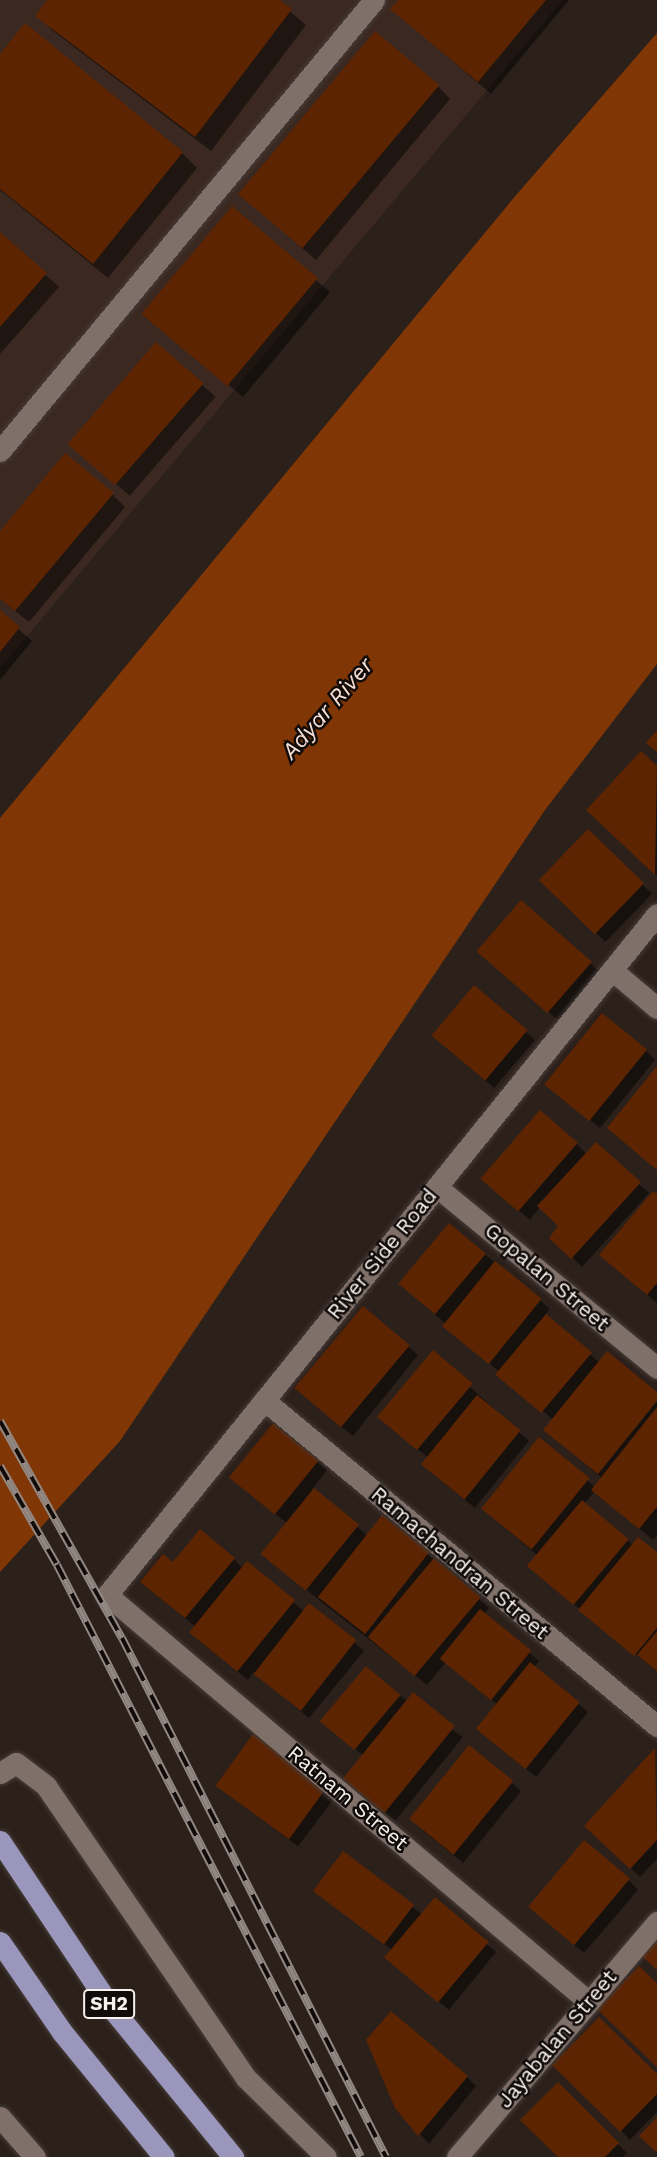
<!DOCTYPE html>
<html>
<head>
<meta charset="utf-8">
<style>
	body { margin:0 }
	#map { position:relative; width:657px; height:2157px; overflow:hidden; background:#2c201b; font-family:"Work Sans",sans-serif }
	div>[style] { position:absolute }
	[style*='--x'] { left:calc(var(--x)*1px); top:calc(var(--y)*1px); width:calc(var(--w)*1px); rotate:calc(var(--a)*1deg) }
	.built>* { inset:0; background:#3b2921 }
	.water>* { inset:0; background:#813605 }
	.shadow>* { inset:0; background:#0007; transform-origin:0 0 }
	.building>* { inset:0; background:#5d2402; transform-origin:0 0 }
	.roads { filter:drop-shadow(0 0 2px #463d39) drop-shadow(0 0 2px #463d39) }
	.minor>* { height:21px; margin:-10.5px; padding:0 10.5px; transform-origin:10.5px; border-radius:10.5px; background:#7f7069 }
	.major>* { height:21px; margin:-10.5px; padding:0 10.5px; transform-origin:10.5px; border-radius:10.5px; background:#9b96bc }
	.rail>* { height:8px; margin-top:-4px; transform-origin:0; background:repeating-linear-gradient(90deg,#110b09 0 16px,#928883 0 32px); box-sizing:border-box; border-block:2px solid #928883 }
	span { translate:-50% -50%; white-space:nowrap; text-align:center; line-height:1.15; -webkit-text-stroke:5px #110b09; paint-order:stroke }
	.shield-label span { padding:2px 5px; background:#110b09; border:2px solid; border-radius:5px; -webkit-text-stroke-width:0 }
	.shield-label { font-size:19px; color:#f9f1ed; font-weight:700 }
	.street-label { font-size:21px; color:#f9f1ed }
	.water-label { font-size:23px; color:#f5ded3; font-style:italic }
</style>
</head>
<body>
<div id="map">
	<div class="built">
		<i style="clip-path:polygon(0 0,563px 0,0 668px)"></i>
	</div>
	<div class="water">
		<i style="clip-path:polygon(657px 33px,657px 664px,545px 810px,120px 1441px,0 1572px,0 818px,517px 194px)"></i>
	</div>
	<div class="shadow">
		<i style="clip-path:polygon(50px 0,277px 0,306px 25px,211px 151px,53px 31px,38px 16px)"></i>
		<i style="clip-path:polygon(400px 0,569px 0,491px 94px,392px 9px)"></i>
		<i style="clip-path:polygon(0 57px,182px 153px,197px 168px,108px 278px,0 190px)"></i>
		<i style="clip-path:polygon(438px 86px,450px 99px,316px 260px,241px 195px)"></i>
		<i style="clip-path:polygon(232px 208px,330px 292px,243px 397px,158px 326px)"></i>
		<i style="clip-path:polygon(0 234px,59px 287px,0 354px)"></i>
		<i style="left:156px;top:345px;width:79px;height:131px;rotate:41deg"></i>
		<i style="clip-path:polygon(112px 494px,125px 507px,29px 622px,0 599px,0 534px)"></i>
		<i style="clip-path:polygon(0 613px,32px 641px,0 680px)"></i>
		<i style="clip-path:polygon(641px 753px,657px 768px,657px 875px,601px 822px)"></i>
		<i style="left:588px;top:832px;width:89px;height:67px;rotate:44deg"></i>
		<i style="clip-path:polygon(488px 960px,590px 963px,600px 972px,558px 1020px)"></i>
		<i style="clip-path:polygon(474px 987px,535px 1040px,494px 1088px,443px 1044px)"></i>
		<i style="clip-path:polygon(646px 1051px,655px 1060px,600px 1128px,557px 1094px)"></i>
		<i style="clip-path:polygon(577px 1144px,587px 1155px,596px 1144px,649px 1193px,582px 1267px,551px 1237px,560px 1227px,540px 1207px,530px 1220px,493px 1188px)"></i>
		<i style="clip-path:polygon(657px 1196px,657px 1303px,610px 1264px)"></i>
		<i style="clip-path:polygon(450px 1225px,540px 1300px,550px 1309px,544px 1316px,599px 1362px,657px 1394px,657px 1535px,653px 1540px,595px 1491px,584px 1504px,633px 1545px,657px 1554px,657px 1671px,539px 1576px,538px 1556px,483px 1509px,539px 1439px,595px 1487px,602px 1478px,545px 1430px,553px 1420px,410px 1292px)"></i>
		<i style="clip-path:polygon(364px 1309px,418px 1355px,353px 1436px,307px 1399px)"></i>
		<i style="clip-path:polygon(433px 1353px,529px 1441px,475px 1508px,433px 1474px,429px 1458px,389px 1427px)"></i>
		<i style="clip-path:polygon(318px 1461px,327px 1470px,312px 1489px,368px 1536px,383px 1518px,428px 1554px,489px 1608px,484px 1614px,539px 1661px,534px 1667px,588px 1712px,536px 1777px,488px 1738px,498px 1705px,446px 1662px,427px 1685px,272px 1563px,287px 1523px,241px 1487px)"></i>
		<i style="clip-path:polygon(234px 1559px,243px 1569px,247px 1563px,304px 1611px,309px 1605px,364px 1651px,309px 1718px,254px 1672px,248px 1680px,201px 1642px,191px 1633px,196px 1627px,152px 1591px,174px 1564px)"></i>
		<i style="clip-path:polygon(400px 1696px,463px 1737px,395px 1821px,355px 1788px,364px 1756px,333px 1731px)"></i>
		<i style="left:254px;top:1737px;width:101px;height:61px;rotate:37deg"></i>
		<i style="clip-path:polygon(655px 1751px,657px 1859px,640px 1877px,586px 1826px)"></i>
		<i style="clip-path:polygon(511px 1782px,521px 1791px,463px 1863px,420px 1828px)"></i>
		<i style="clip-path:polygon(343px 1854px,423px 1915px,436px 1900px,496px 1952px,449px 2010px,396px 1967px,393px 1951px,315px 1891px)"></i>
		<i style="clip-path:polygon(629px 1880px,638px 1890px,584px 1953px,540px 1916px)"></i>
		<i style="clip-path:polygon(555px 2065px,657px 2076px,657px 2112px,630px 2140px)"></i>
		<i style="clip-path:polygon(467px 2077px,476px 2086px,429px 2144px,396px 2107px)"></i>
		<i style="clip-path:polygon(558px 2085px,627px 2153px,623px 2157px,560px 2157px)"></i>
	</div>
	<div class="building">
		<i style="clip-path:polygon(47px 0,280px 0,292px 9px,195px 137px,35px 16px)"></i>
		<i style="clip-path:polygon(398px 0,546px 0,478px 82px,390px 9px)"></i>
		<i style="clip-path:polygon(25px 23px,183px 152px,93px 264px,0 189px,0 54px)"></i>
		<i style="left:375px;top:31px;width:84px;height:213px;rotate:40deg"></i>
		<i style="left:232px;top:206px;width:112px;height:141px;rotate:40deg"></i>
		<i style="clip-path:polygon(0 232px,47px 273px,0 327px)"></i>
		<i style="left:156px;top:342px;width:63px;height:135px;rotate:41deg"></i>
		<i style="clip-path:polygon(65px 453px,114px 493px,15px 611px,0 599px,0 531px)"></i>
		<i style="clip-path:polygon(0 610px,20px 627px,0 652px)"></i>
		<i style="clip-path:polygon(657px 730px,657px 752px,646px 743px)"></i>
		<i style="clip-path:polygon(641px 751px,657px 766px,655px 875px,586px 810px)"></i>
		<i style="left:588px;top:829px;width:78px;height:71px;rotate:44deg"></i>
		<i style="left:521px;top:900px;width:94px;height:68px;rotate:41deg"></i>
		<i style="left:474px;top:985px;width:70px;height:66px;rotate:40deg"></i>
		<i style="left:602px;top:1013px;width:58px;height:92px;rotate:39deg"></i>
		<i style="clip-path:polygon(657px 1066px,657px 1170px,607px 1128px)"></i>
		<i style="left:540px;top:1110px;width:50px;height:91px;rotate:41deg"></i>
		<i style="clip-path:polygon(596px 1142px,641px 1182px,571px 1259px,549px 1238px,558px 1226px,537px 1206px)"></i>
		<i style="clip-path:polygon(653px 1191px,657px 1194px,657px 1283px,647px 1295px,599px 1255px)"></i>
		<i style="left:449px;top:1223px;width:48px;height:79px;rotate:40deg"></i>
		<i style="left:495px;top:1261px;width:60px;height:84px;rotate:39deg"></i>
		<i style="left:363px;top:1306px;width:61px;height:107px;rotate:40deg"></i>
		<i style="left:546px;top:1314px;width:60px;height:79px;rotate:40deg"></i>
		<i style="left:433px;top:1350px;width:52px;height:87px;rotate:40deg"></i>
		<i style="clip-path:polygon(607px 1351px,657px 1392px,657px 1401px,598px 1474px,543px 1430px)"></i>
		<i style="left:477px;top:1395px;width:56px;height:89px;rotate:39deg"></i>
		<i style="clip-path:polygon(657px 1407px,657px 1507px,639px 1529px,591px 1490px)"></i>
		<i style="left:273px;top:1423px;width:59px;height:70px;rotate:39deg"></i>
		<i style="left:539px;top:1437px;width:65px;height:92px;rotate:39deg"></i>
		<i style="left:314px;top:1488px;width:58px;height:85px;rotate:39deg"></i>
		<i style="left:582px;top:1500px;width:61px;height:86px;rotate:40deg"></i>
		<i style="left:382px;top:1515px;width:60px;height:104px;rotate:38deg"></i>
		<i style="clip-path:polygon(200px 1529px,235px 1558px,185px 1618px,140px 1582px,163px 1554px,173px 1562px)"></i>
		<i style="clip-path:polygon(638px 1537px,657px 1552px,657px 1628px,634px 1656px,578px 1610px)"></i>
		<i style="left:434px;top:1558px;width:61px;height:103px;rotate:40deg"></i>
		<i style="left:247px;top:1561px;width:62px;height:92px;rotate:39deg"></i>
		<i style="left:309px;top:1603px;width:60px;height:90px;rotate:38deg"></i>
		<i style="left:480px;top:1609px;width:66px;height:64px;rotate:39deg"></i>
		<i style="clip-path:polygon(657px 1631px,657px 1671px,637px 1655px)"></i>
		<i style="left:530px;top:1662px;width:64px;height:86px;rotate:39deg"></i>
		<i style="left:366px;top:1666px;width:45px;height:72px;rotate:40deg"></i>
		<i style="left:413px;top:1692px;width:54px;height:112px;rotate:39deg"></i>
		<i style="left:253px;top:1734px;width:91px;height:64px;rotate:36deg"></i>
		<i style="left:469px;top:1745px;width:57px;height:95px;rotate:39deg"></i>
		<i style="clip-path:polygon(655px 1748px,657px 1840px,630px 1869px,584px 1826px)"></i>
		<i style="left:584px;top:1840px;width:60px;height:87px;rotate:40deg"></i>
		<i style="left:343px;top:1851px;width:89px;height:50px;rotate:37deg"></i>
		<i style="left:435px;top:1897px;width:70px;height:79px;rotate:40deg"></i>
		<i style="clip-path:polygon(657px 1930px,657px 1970px,637px 1952px)"></i>
		<i style="clip-path:polygon(639px 1966px,657px 1983px,657px 2067px,597px 2009px)"></i>
		<i style="clip-path:polygon(391px 2011px,468px 2076px,418px 2136px,395px 2108px,366px 2040px)"></i>
		<i style="clip-path:polygon(599px 2017px,657px 2074px,657px 2094px,620px 2132px,552px 2065px)"></i>
		<i style="clip-path:polygon(558px 2082px,619px 2143px,605px 2157px,558px 2157px,520px 2120px)"></i>
		<i style="clip-path:polygon(657px 2117px,657px 2153px,639px 2136px)"></i>
	</div>
	<div class="roads">
		<div class="minor">
			<i style="--x:0;--y:451;--w:586;--a:-50.33"></i>
			<i style="--x:612;--y:970;--w:59;--a:40.2"></i>
			<i style="--x:437;--y:1187;--w:285;--a:39.4"></i>
			<i style="--x:264;--y:1400;--w:511;--a:39.68"></i>
			<i style="--x:0;--y:1773;--w:19;--a:-32"></i>
			<i style="--x:16;--y:1763;--w:38;--a:37"></i>
			<i style="--x:46;--y:1786;--w:354;--a:55.6"></i>
			<i style="--x:246;--y:2078;--w:112;--a:44.6"></i>
			<i style="--x:589;--y:2002;--w:631;--a:-139.82"></i>
			<i style="--x:107;--y:1595;--w:875;--a:-51.07"></i>
			<i style="--x:0;--y:2117;--w:53;--a:48.8"></i>
			<i style="--x:457;--y:2157;--w:309;--a:-49.6"></i>
		</div>
		<div class="major">
			<i style="--x:0;--y:1841;--w:198;--a:56.3"></i>
			<i style="--x:110;--y:2006;--w:195;--a:50.8"></i>
			<i style="--x:0;--y:1942;--w:109;--a:55.4"></i>
			<i style="--x:62;--y:2032;--w:161;--a:50.8"></i>
		</div>
	</div>
	<div class="rail">
		<i style="--x:0;--y:1421;--w:249;--a:60.7"></i>
		<i style="--x:122;--y:1638;--w:582;--a:63.04"></i>
		<i style="--x:0;--y:1466;--w:114;--a:60.1"></i>
		<i style="--x:57;--y:1565;--w:665;--a:62.82"></i>
	</div>
	<div class="shield-label">
		<span style="left:109px;top:2004px">SH2</span>
	</div>
	<div class="street-label">
		<span style="left:382px;top:1254px;rotate:-51deg">River Side Road</span>
		<span style="left:547px;top:1277px;rotate:40deg">Gopalan Street</span>
		<span style="left:460px;top:1563px;rotate:40deg">Ramachandran Street</span>
		<span style="left:348px;top:1798px;rotate:40deg">Ratnam Street</span>
		<span style="left:557px;top:2039px;rotate:-50deg">Jayabalan Street</span>
	</div>
	<div class="water-label">
		<span style="left:328px;top:709px;rotate:-49deg">Adyar River</span>
	</div>
</div>
</body>
</html>
